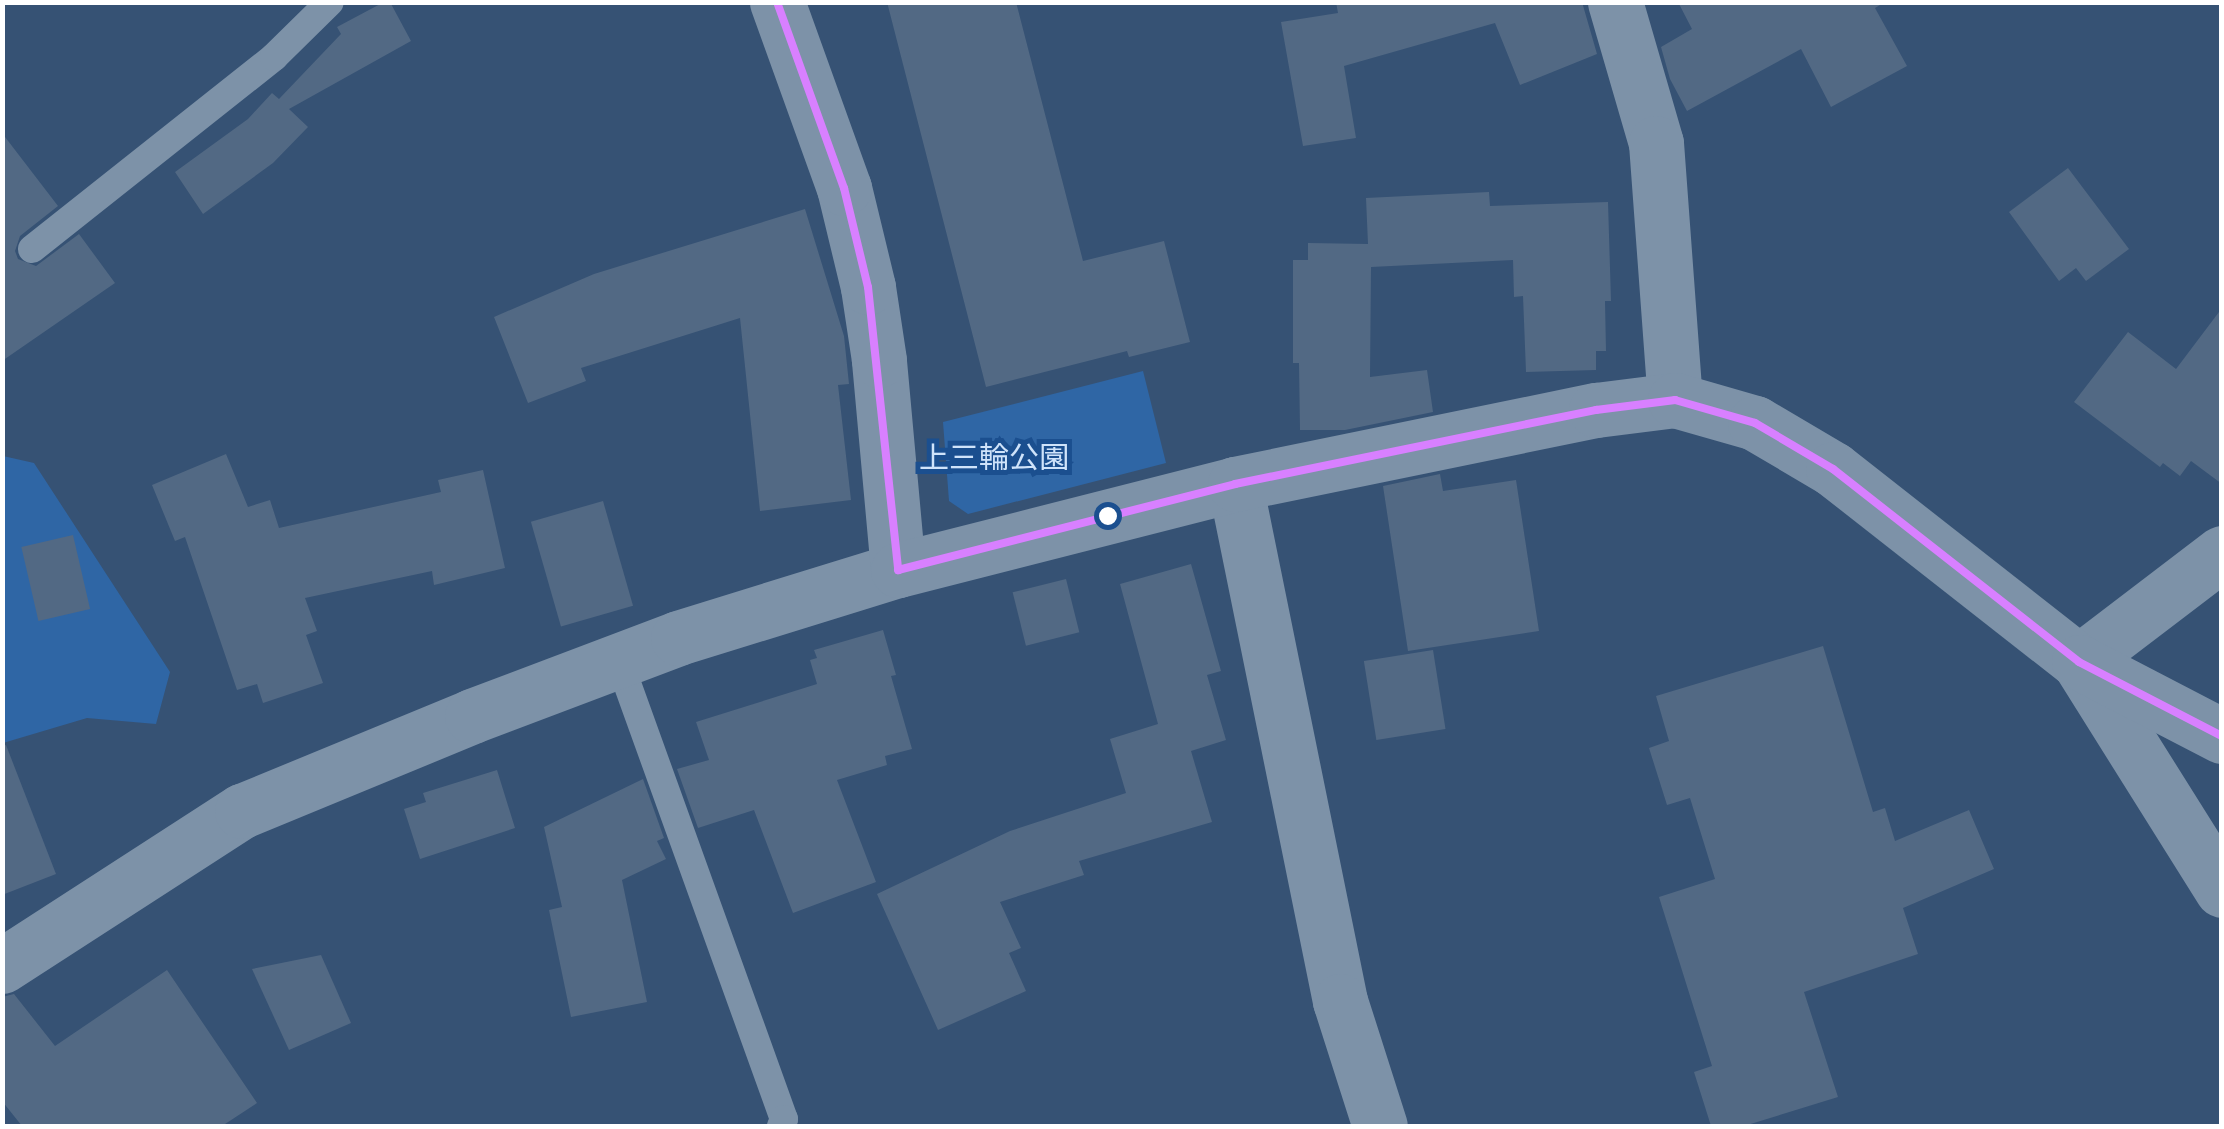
<!DOCTYPE html>
<html>
<head>
<meta charset="utf-8">
<style>
	body { margin:0 }
	#map { position:relative; width:2224px; height:1129px; overflow:hidden; background:#365274; font-family:Figtree,"Noto Sans JP",sans-serif }
	div>[style] { position:absolute }
	[style*='--x'] { left:calc(var(--x)*1px); top:calc(var(--y)*1px); width:calc(var(--w)*1px); rotate:calc(var(--a)*1deg) }
	.green>* { inset:0; background:#2f66a5 }
	.building>* { inset:0; background:#526984; transform-origin:0 0 }
	.service>* { height:28px; margin:-14px; padding:0 14px; transform-origin:14px; border-radius:14px; background:#7d92a8 }
	.minor>* { height:55px; margin:-27.5px; padding:0 27.5px; transform-origin:27.5px; border-radius:27.5px; background:#7d92a8 }
	.tertiary>* { height:55px; margin:-27.5px; padding:0 27.5px; transform-origin:27.5px; border-radius:27.5px; background:#7d92a8 }
	.bus-1>* { height:8px; margin:-4px; padding:0 4px; transform-origin:4px; border-radius:4px; background:#d880ff }
	.dots>* { width:28px; height:28px; translate:-50% -50%; box-sizing:border-box; border:5px solid #1b4f8f; border-radius:50% }
	span { translate:-50% -50%; white-space:nowrap; text-align:center; line-height:1.15; -webkit-text-stroke:10px #1b4f8f; paint-order:stroke }
	.park-label { font-size:30px; color:#cfe3fa }
	.frame { position:absolute; inset:0; border:5px solid #fff; pointer-events:none }
</style>
</head>
<body>
<div id="map">
	<div class="green">
		<i style="clip-path:polygon(1143px 371px,1166px 463px,968px 514px,949px 501px,943px 422px)"></i>
		<i style="clip-path:polygon(3px 456px,34px 463px,170px 672px,156px 724px,87px 718px,3px 743px)"></i>
	</div>
	<div class="building">
		<i style="clip-path:polygon(384px 2px,390px 2px,411px 41px,289px 109px,308px 127px,273px 163px,203px 214px,175px 172px,248px 119px,272px 93px,279px 99px,341px 34px,337px 27px)"></i>
		<i style="clip-path:polygon(887px 2px,1016px 2px,1083px 261px,1164px 241px,1190px 342px,1129px 357px,1127px 351px,986px 387px)"></i>
		<i style="clip-path:polygon(1336px 2px,1582px 2px,1597px 54px,1520px 85px,1495px 23px,1344px 66px,1356px 138px,1303px 146px,1281px 22px,1338px 13px)"></i>
		<i style="clip-path:polygon(1678px 2px,1885px 2px,1875px 8px,1907px 66px,1831px 107px,1801px 49px,1687px 111px,1670px 79px,1661px 47px,1692px 29px)"></i>
		<i style="clip-path:polygon(2px 133px,58px 206px,20px 236px,15px 251px,18px 259px,36px 266px,79px 234px,115px 283px,2px 361px)"></i>
		<i style="clip-path:polygon(2068px 168px,2129px 249px,2086px 281px,2076px 268px,2059px 281px,2009px 212px)"></i>
		<i style="clip-path:polygon(1489px 192px,1490px 206px,1608px 202px,1611px 301px,1605px 301px,1606px 351px,1596px 351px,1596px 370px,1526px 372px,1523px 296px,1514px 297px,1513px 260px,1371px 267px,1370px 377px,1427px 370px,1433px 412px,1345px 430px,1300px 430px,1299px 363px,1293px 363px,1293px 260px,1308px 260px,1308px 243px,1368px 244px,1366px 198px)"></i>
		<i style="clip-path:polygon(805px 209px,844px 336px,849px 384px,838px 385px,851px 500px,760px 511px,740px 318px,581px 368px,586px 381px,528px 403px,494px 317px,594px 274px)"></i>
		<i style="clip-path:polygon(2222px 308px,2222px 484px,2191px 461px,2180px 476px,2163px 463px,2160px 467px,2074px 402px,2128px 332px,2176px 369px)"></i>
		<i style="clip-path:polygon(226px 454px,248px 507px,270px 500px,279px 528px,441px 492px,438px 480px,483px 470px,505px 568px,434px 585px,432px 571px,305px 598px,317px 631px,306px 635px,323px 683px,263px 703px,257px 684px,237px 690px,185px 537px,175px 541px,152px 485px)"></i>
		<i style="clip-path:polygon(1440px 474px,1443px 491px,1516px 480px,1539px 631px,1408px 651px,1383px 486px)"></i>
		<i style="left:603px;top:501px;width:109px;height:75px;rotate:74deg"></i>
		<i style="left:73px;top:535px;width:76px;height:53px;rotate:77deg"></i>
		<i style="clip-path:polygon(1191px 564px,1221px 671px,1207px 675px,1226px 740px,1191px 751px,1212px 822px,1079px 861px,1084px 875px,1000px 902px,1021px 948px,1009px 953px,1026px 991px,938px 1030px,877px 894px,1010px 831px,1126px 793px,1110px 739px,1158px 724px,1120px 584px)"></i>
		<i style="left:1066px;top:579px;width:55px;height:55px;rotate:76deg"></i>
		<i style="clip-path:polygon(883px 630px,896px 675px,891px 676px,912px 749px,885px 756px,887px 765px,837px 780px,876px 882px,793px 913px,754px 810px,698px 828px,677px 769px,709px 760px,696px 722px,817px 684px,810px 660px,817px 658px,814px 650px)"></i>
		<i style="clip-path:polygon(1823px 646px,1873px 812px,1885px 808px,1895px 841px,1969px 810px,1994px 869px,1903px 908px,1918px 954px,1804px 992px,1838px 1097px,1744px 1126px,1711px 1126px,1694px 1072px,1712px 1066px,1659px 897px,1715px 879px,1690px 798px,1667px 805px,1649px 748px,1669px 741px,1656px 696px)"></i>
		<i style="left:1433px;top:650px;width:80px;height:70px;rotate:81deg"></i>
		<i style="clip-path:polygon(6px 745px,56px 874px,2px 895px,2px 746px)"></i>
		<i style="clip-path:polygon(497px 770px,515px 828px,420px 859px,404px 809px,426px 802px,423px 793px)"></i>
		<i style="clip-path:polygon(643px 779px,664px 838px,657px 841px,666px 859px,622px 880px,647px 1002px,571px 1017px,549px 910px,562px 907px,544px 827px)"></i>
		<i style="clip-path:polygon(321px 955px,351px 1023px,289px 1050px,252px 969px)"></i>
		<i style="clip-path:polygon(167px 970px,257px 1103px,222px 1126px,22px 1126px,2px 1101px,2px 997px,14px 994px,55px 1046px)"></i>
	</div>
	<div class="service">
		<i style="--x:32;--y:249;--w:309;--a:-38.4"></i>
		<i style="--x:274;--y:57;--w:78;--a:-44.5"></i>
		<i style="--x:619;--y:661;--w:487;--a:70.2"></i>
		<i style="--x:784;--y:1119;--w:8;--a:113"></i>
	</div>
	<div class="minor">
		<i style="--x:1615;--y:2;--w:147;--a:73.8"></i>
		<i style="--x:1656;--y:143;--w:258;--a:85.8"></i>
		<i style="--x:1235;--y:484;--w:528;--a:78.52"></i>
		<i style="--x:1340;--y:1001;--w:131;--a:72.3"></i>
		<i style="--x:2222;--y:553;--w:180;--a:142.7"></i>
		<i style="--x:2079;--y:662;--w:269;--a:57.9"></i>
		<i style="--x:2;--y:966;--w:286;--a:-32.9"></i>
		<i style="--x:242;--y:811;--w:249;--a:-22.4"></i>
		<i style="--x:472;--y:716;--w:220;--a:-20.7"></i>
		<i style="--x:678;--y:638;--w:230;--a:-17.2"></i>
		<i style="--x:898;--y:570;--w:211;--a:-95.2"></i>
		<i style="--x:879;--y:360;--w:74;--a:-98.6"></i>
		<i style="--x:868;--y:287;--w:102;--a:-103.6"></i>
		<i style="--x:844;--y:188;--w:198;--a:-109.8"></i>
	</div>
	<div class="tertiary">
		<i style="--x:898;--y:570;--w:348;--a:-14.3"></i>
		<i style="--x:1235;--y:484;--w:369;--a:-11.6"></i>
		<i style="--x:1596;--y:410;--w:80;--a:-7.2"></i>
		<i style="--x:1675;--y:400;--w:83;--a:16"></i>
		<i style="--x:1755;--y:423;--w:91;--a:30.5"></i>
		<i style="--x:1833;--y:469;--w:313;--a:38.1"></i>
		<i style="--x:2079;--y:662;--w:161;--a:27.4"></i>
	</div>
	<div class="bus-1">
		<i style="--x:777;--y:2;--w:198;--a:70.2"></i>
		<i style="--x:844;--y:188;--w:102;--a:76.4"></i>
		<i style="--x:868;--y:287;--w:285;--a:83.9"></i>
		<i style="--x:898;--y:570;--w:348;--a:-14.3"></i>
		<i style="--x:1235;--y:484;--w:369;--a:-11.6"></i>
		<i style="--x:1596;--y:410;--w:80;--a:-7.2"></i>
		<i style="--x:1675;--y:400;--w:83;--a:16"></i>
		<i style="--x:1755;--y:423;--w:91;--a:30.5"></i>
		<i style="--x:1833;--y:469;--w:313;--a:38.1"></i>
		<i style="--x:2079;--y:662;--w:161;--a:27.4"></i>
	</div>
	<div class="dots">
		<i style="left:1108px;top:516px;background:#fff"></i>
	</div>
	<div class="park-label">
		<span style="left:994px;top:458px">上三輪公園</span>
	</div>
	<div class="frame"></div>
</div>
</body>
</html>
